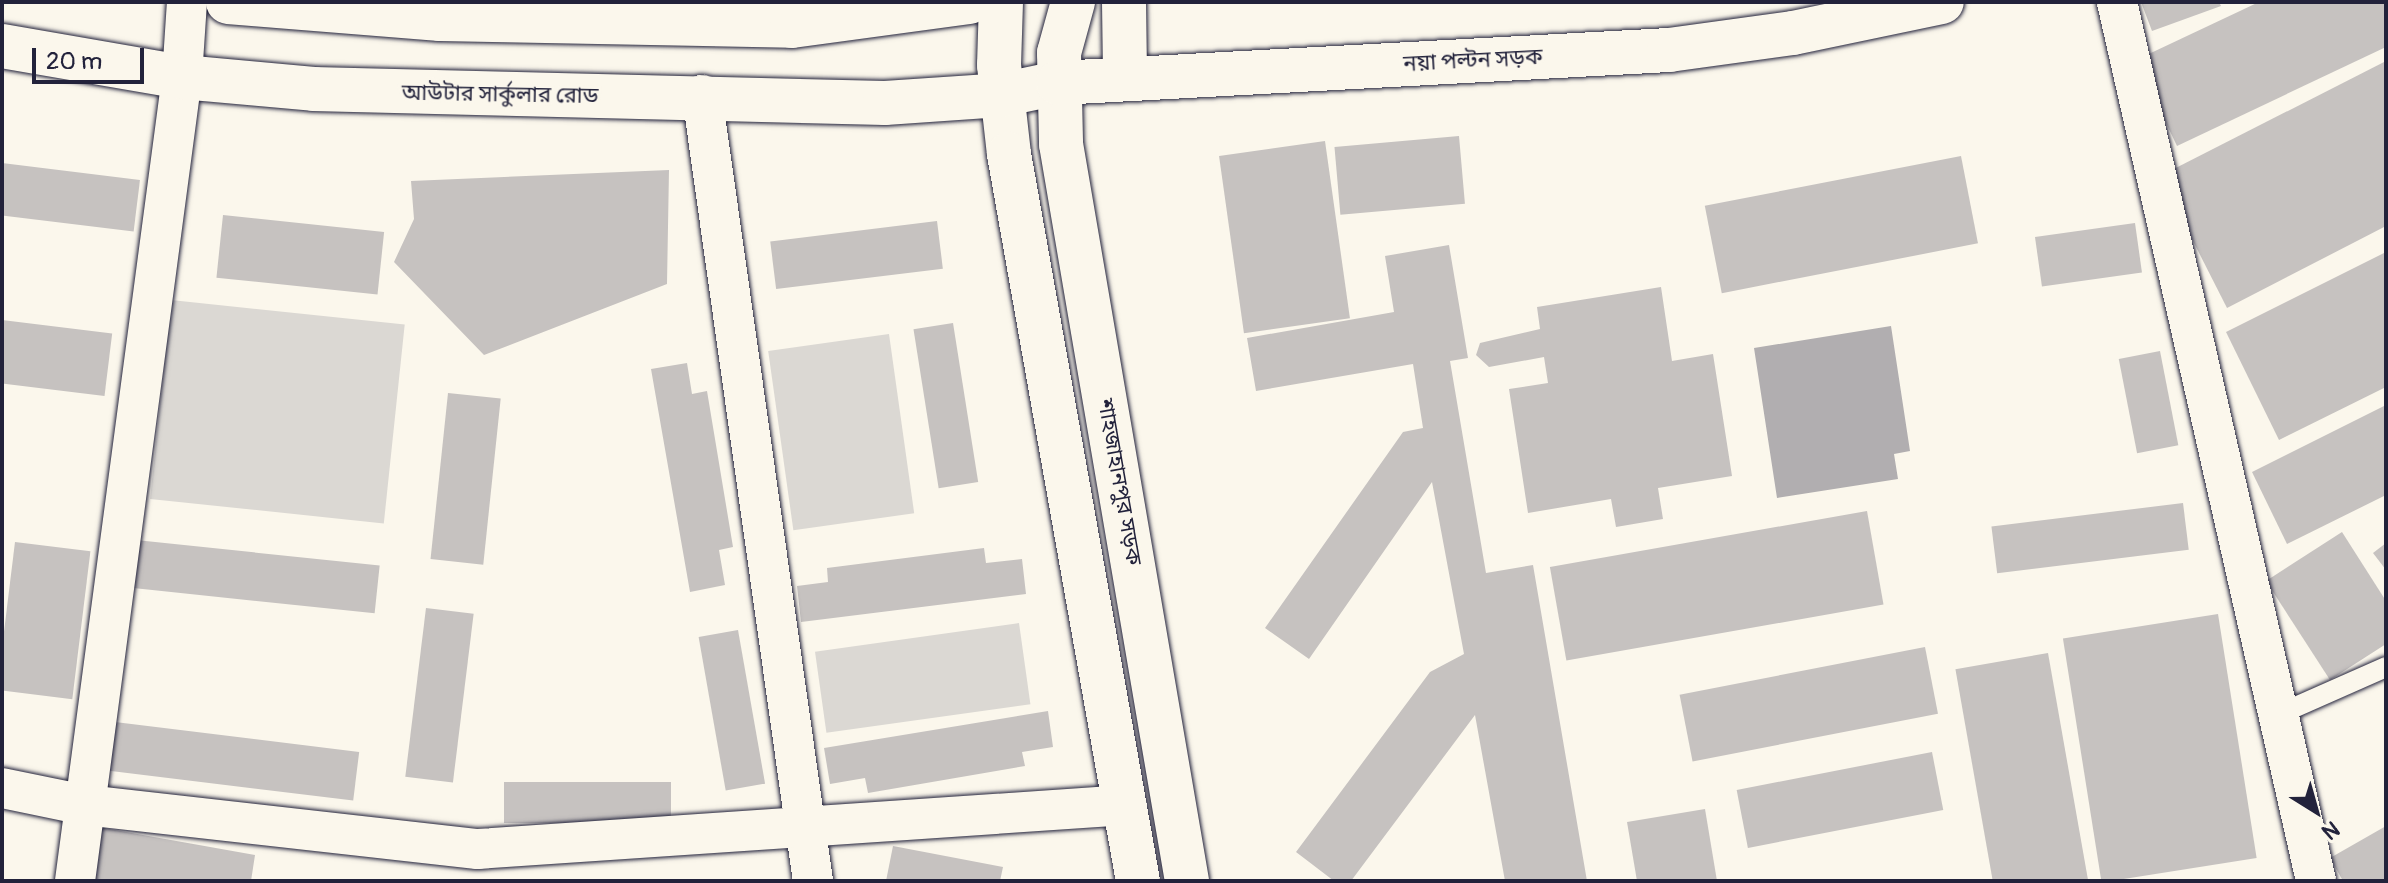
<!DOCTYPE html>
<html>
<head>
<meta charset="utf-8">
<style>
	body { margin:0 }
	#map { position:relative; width:2388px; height:883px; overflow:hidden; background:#fbf7ec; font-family:Pangolin,"Noto Sans Bengali",sans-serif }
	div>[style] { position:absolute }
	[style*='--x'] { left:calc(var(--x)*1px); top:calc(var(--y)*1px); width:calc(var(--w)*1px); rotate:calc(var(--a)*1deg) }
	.green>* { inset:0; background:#dbd8d3; transform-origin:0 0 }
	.water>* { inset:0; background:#b1aeb0 }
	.building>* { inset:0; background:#c6c2c0; transform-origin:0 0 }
	.roads { filter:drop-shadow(0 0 2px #22223b) drop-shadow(0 0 2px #22223b) }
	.lane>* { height:20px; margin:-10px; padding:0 10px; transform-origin:10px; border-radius:10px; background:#fbf7ec }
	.street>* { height:40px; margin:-20px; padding:0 20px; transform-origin:20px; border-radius:20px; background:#fbf7ec }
	.primary>* { height:44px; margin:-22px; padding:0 22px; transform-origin:22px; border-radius:22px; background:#fbf7ec }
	span { translate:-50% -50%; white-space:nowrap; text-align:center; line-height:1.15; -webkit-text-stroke:6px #fbf7ec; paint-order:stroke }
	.street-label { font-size:22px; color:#22223b }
	.frame { position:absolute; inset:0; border:4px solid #22223b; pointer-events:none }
	.north { position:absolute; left:2276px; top:771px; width:80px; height:80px; -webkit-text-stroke:6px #fbf7ec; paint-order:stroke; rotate:143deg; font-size:22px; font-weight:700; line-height:32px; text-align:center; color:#22223b }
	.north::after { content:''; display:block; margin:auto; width:28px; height:36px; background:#22223b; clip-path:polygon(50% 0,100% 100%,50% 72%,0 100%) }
	.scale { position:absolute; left:32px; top:48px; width:112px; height:36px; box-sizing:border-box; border:4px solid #22223b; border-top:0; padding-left:10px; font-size:24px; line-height:28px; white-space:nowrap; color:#22223b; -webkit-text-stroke:6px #fbf7ec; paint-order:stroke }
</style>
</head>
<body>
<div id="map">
	<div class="green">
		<i style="left:171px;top:300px;width:235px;height:200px;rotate:6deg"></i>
		<i style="left:889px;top:334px;width:181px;height:122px;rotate:82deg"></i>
		<i style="left:1019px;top:623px;width:82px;height:206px;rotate:82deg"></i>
	</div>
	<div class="water">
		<i style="clip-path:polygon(1891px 326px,1910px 451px,1894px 454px,1898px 479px,1777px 498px,1754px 348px)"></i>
	</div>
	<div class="building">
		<i style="clip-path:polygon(2141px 2px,2219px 2px,2221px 6px,2152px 31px)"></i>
		<i style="clip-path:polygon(2259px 2px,2386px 2px,2386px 47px,2177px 146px,2136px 60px)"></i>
		<i style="clip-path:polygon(2386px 61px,2386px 226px,2227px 308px,2160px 176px)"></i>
		<i style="left:1459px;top:136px;width:68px;height:125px;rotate:85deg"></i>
		<i style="left:1325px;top:141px;width:179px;height:107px;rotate:82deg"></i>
		<i style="left:1961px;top:156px;width:89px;height:261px;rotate:79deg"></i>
		<i style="left:2px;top:163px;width:139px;height:52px;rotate:7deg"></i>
		<i style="clip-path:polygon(669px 170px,667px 284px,484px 355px,394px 262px,414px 219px,411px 181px)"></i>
		<i style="left:223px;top:215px;width:162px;height:63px;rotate:6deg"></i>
		<i style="left:937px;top:221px;width:48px;height:168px;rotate:83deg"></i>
		<i style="left:2135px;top:223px;width:50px;height:101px;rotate:82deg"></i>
		<i style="clip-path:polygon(1449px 245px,1468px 358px,1450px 361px,1486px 573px,1533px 565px,1587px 881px,1505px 881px,1475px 715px,1351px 881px,1334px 881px,1296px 852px,1430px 672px,1464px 654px,1432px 482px,1309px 659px,1265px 628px,1403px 432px,1423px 428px,1413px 364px,1256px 391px,1247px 338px,1394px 312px,1385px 256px)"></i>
		<i style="clip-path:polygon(2386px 252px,2386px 387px,2279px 440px,2226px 332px)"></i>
		<i style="clip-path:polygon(1661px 287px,1672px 361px,1713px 354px,1732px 476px,1658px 488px,1663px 519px,1616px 527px,1611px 499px,1528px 513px,1509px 389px,1548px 383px,1544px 357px,1489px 367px,1476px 355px,1480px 343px,1540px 329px,1537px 307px)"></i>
		<i style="left:2px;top:320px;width:111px;height:63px;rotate:7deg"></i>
		<i style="left:953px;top:323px;width:161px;height:40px;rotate:81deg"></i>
		<i style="left:2160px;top:351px;width:96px;height:42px;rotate:79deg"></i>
		<i style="clip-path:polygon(687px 363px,692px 394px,707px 391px,733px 547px,719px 550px,725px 585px,690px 592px,651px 369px)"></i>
		<i style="left:448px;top:393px;width:53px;height:167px;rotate:6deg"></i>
		<i style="clip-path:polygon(2386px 405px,2386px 495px,2287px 544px,2252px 472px)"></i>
		<i style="left:2183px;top:503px;width:47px;height:193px;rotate:83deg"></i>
		<i style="left:1867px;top:511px;width:95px;height:322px;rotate:80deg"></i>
		<i style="clip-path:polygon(2342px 532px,2386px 601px,2386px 644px,2330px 680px,2266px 581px)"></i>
		<i style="left:136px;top:540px;width:245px;height:48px;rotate:6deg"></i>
		<i style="left:15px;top:542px;width:76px;height:149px;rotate:7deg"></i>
		<i style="clip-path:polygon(2386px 543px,2386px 570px,2373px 553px)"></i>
		<i style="clip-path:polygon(984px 548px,986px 563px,1022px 559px,1026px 594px,801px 622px,797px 586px,828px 582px,827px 568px)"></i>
		<i style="left:426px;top:608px;width:48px;height:170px;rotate:7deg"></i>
		<i style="left:2218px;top:614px;width:247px;height:157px;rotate:81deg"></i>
		<i style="left:738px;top:630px;width:156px;height:40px;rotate:80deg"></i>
		<i style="left:1925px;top:647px;width:68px;height:250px;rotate:79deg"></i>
		<i style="left:2048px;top:653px;width:231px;height:94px;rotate:80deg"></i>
		<i style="clip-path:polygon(1048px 711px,1053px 747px,1022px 752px,1025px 766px,868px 793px,865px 778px,830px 784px,824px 748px)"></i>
		<i style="left:115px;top:722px;width:246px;height:49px;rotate:7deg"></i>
		<i style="left:1932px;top:752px;width:59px;height:199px;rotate:79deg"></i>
		<i style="left:504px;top:782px;width:167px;height:41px"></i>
		<i style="clip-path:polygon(1705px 809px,1717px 881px,1637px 881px,1627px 822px)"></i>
		<i style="clip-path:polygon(70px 822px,255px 855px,251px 881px,59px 881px)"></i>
		<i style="clip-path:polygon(2386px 826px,2386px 881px,2343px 881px,2330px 858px)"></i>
		<i style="clip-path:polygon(893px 846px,1003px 867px,1000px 881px,886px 881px)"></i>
	</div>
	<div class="roads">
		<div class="lane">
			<i style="--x:2275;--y:716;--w:121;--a:-23.8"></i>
		</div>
		<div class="street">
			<i style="--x:2117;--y:2;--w:901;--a:77.24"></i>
			<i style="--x:702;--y:95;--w:794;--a:81.96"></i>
			<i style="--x:2;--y:788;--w:85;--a:11.6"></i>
			<i style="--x:85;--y:805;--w:395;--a:6.4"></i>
			<i style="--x:478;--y:849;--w:650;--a:-3.88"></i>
			<i style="--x:75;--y:881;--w:811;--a:-82.42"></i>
			<i style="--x:182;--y:77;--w:75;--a:-86.2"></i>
		</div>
		<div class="primary">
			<i style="--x:228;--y:2;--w:213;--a:4.6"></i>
			<i style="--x:440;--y:19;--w:352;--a:1.1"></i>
			<i style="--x:792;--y:26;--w:179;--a:-7.7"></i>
			<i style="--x:1001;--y:2;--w:63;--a:91.8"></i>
			<i style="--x:999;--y:65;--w:90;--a:83.6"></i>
			<i style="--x:1009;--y:154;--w:738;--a:79.94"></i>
			<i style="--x:1073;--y:2;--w:53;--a:105.4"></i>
			<i style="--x:1059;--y:53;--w:91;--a:88.7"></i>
			<i style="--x:1061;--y:144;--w:748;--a:80.3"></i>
			<i style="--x:1124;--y:2;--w:76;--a:89.2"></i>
			<i style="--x:2;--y:46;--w:183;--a:9.8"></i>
			<i style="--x:182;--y:77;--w:132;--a:5.2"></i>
			<i style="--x:313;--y:89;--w:572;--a:1.4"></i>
			<i style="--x:885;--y:103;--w:116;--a:-3.9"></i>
			<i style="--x:1001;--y:95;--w:58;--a:-11.9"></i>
			<i style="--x:1058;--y:83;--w:612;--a:-3.09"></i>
			<i style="--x:1669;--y:50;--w:125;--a:-7.8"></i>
			<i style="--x:1793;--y:33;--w:152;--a:-11.8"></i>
		</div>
	</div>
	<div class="street-label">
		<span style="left:1473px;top:61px;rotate:-3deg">নয়া পল্টন সড়ক</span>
		<span style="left:500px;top:95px;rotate:1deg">আউটার সার্কুলার রোড</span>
		<span style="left:1119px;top:482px;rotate:80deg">শাহজাহানপুর সড়ক</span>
	</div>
	<div class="frame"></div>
	<div class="north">N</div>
	<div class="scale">20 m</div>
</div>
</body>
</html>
